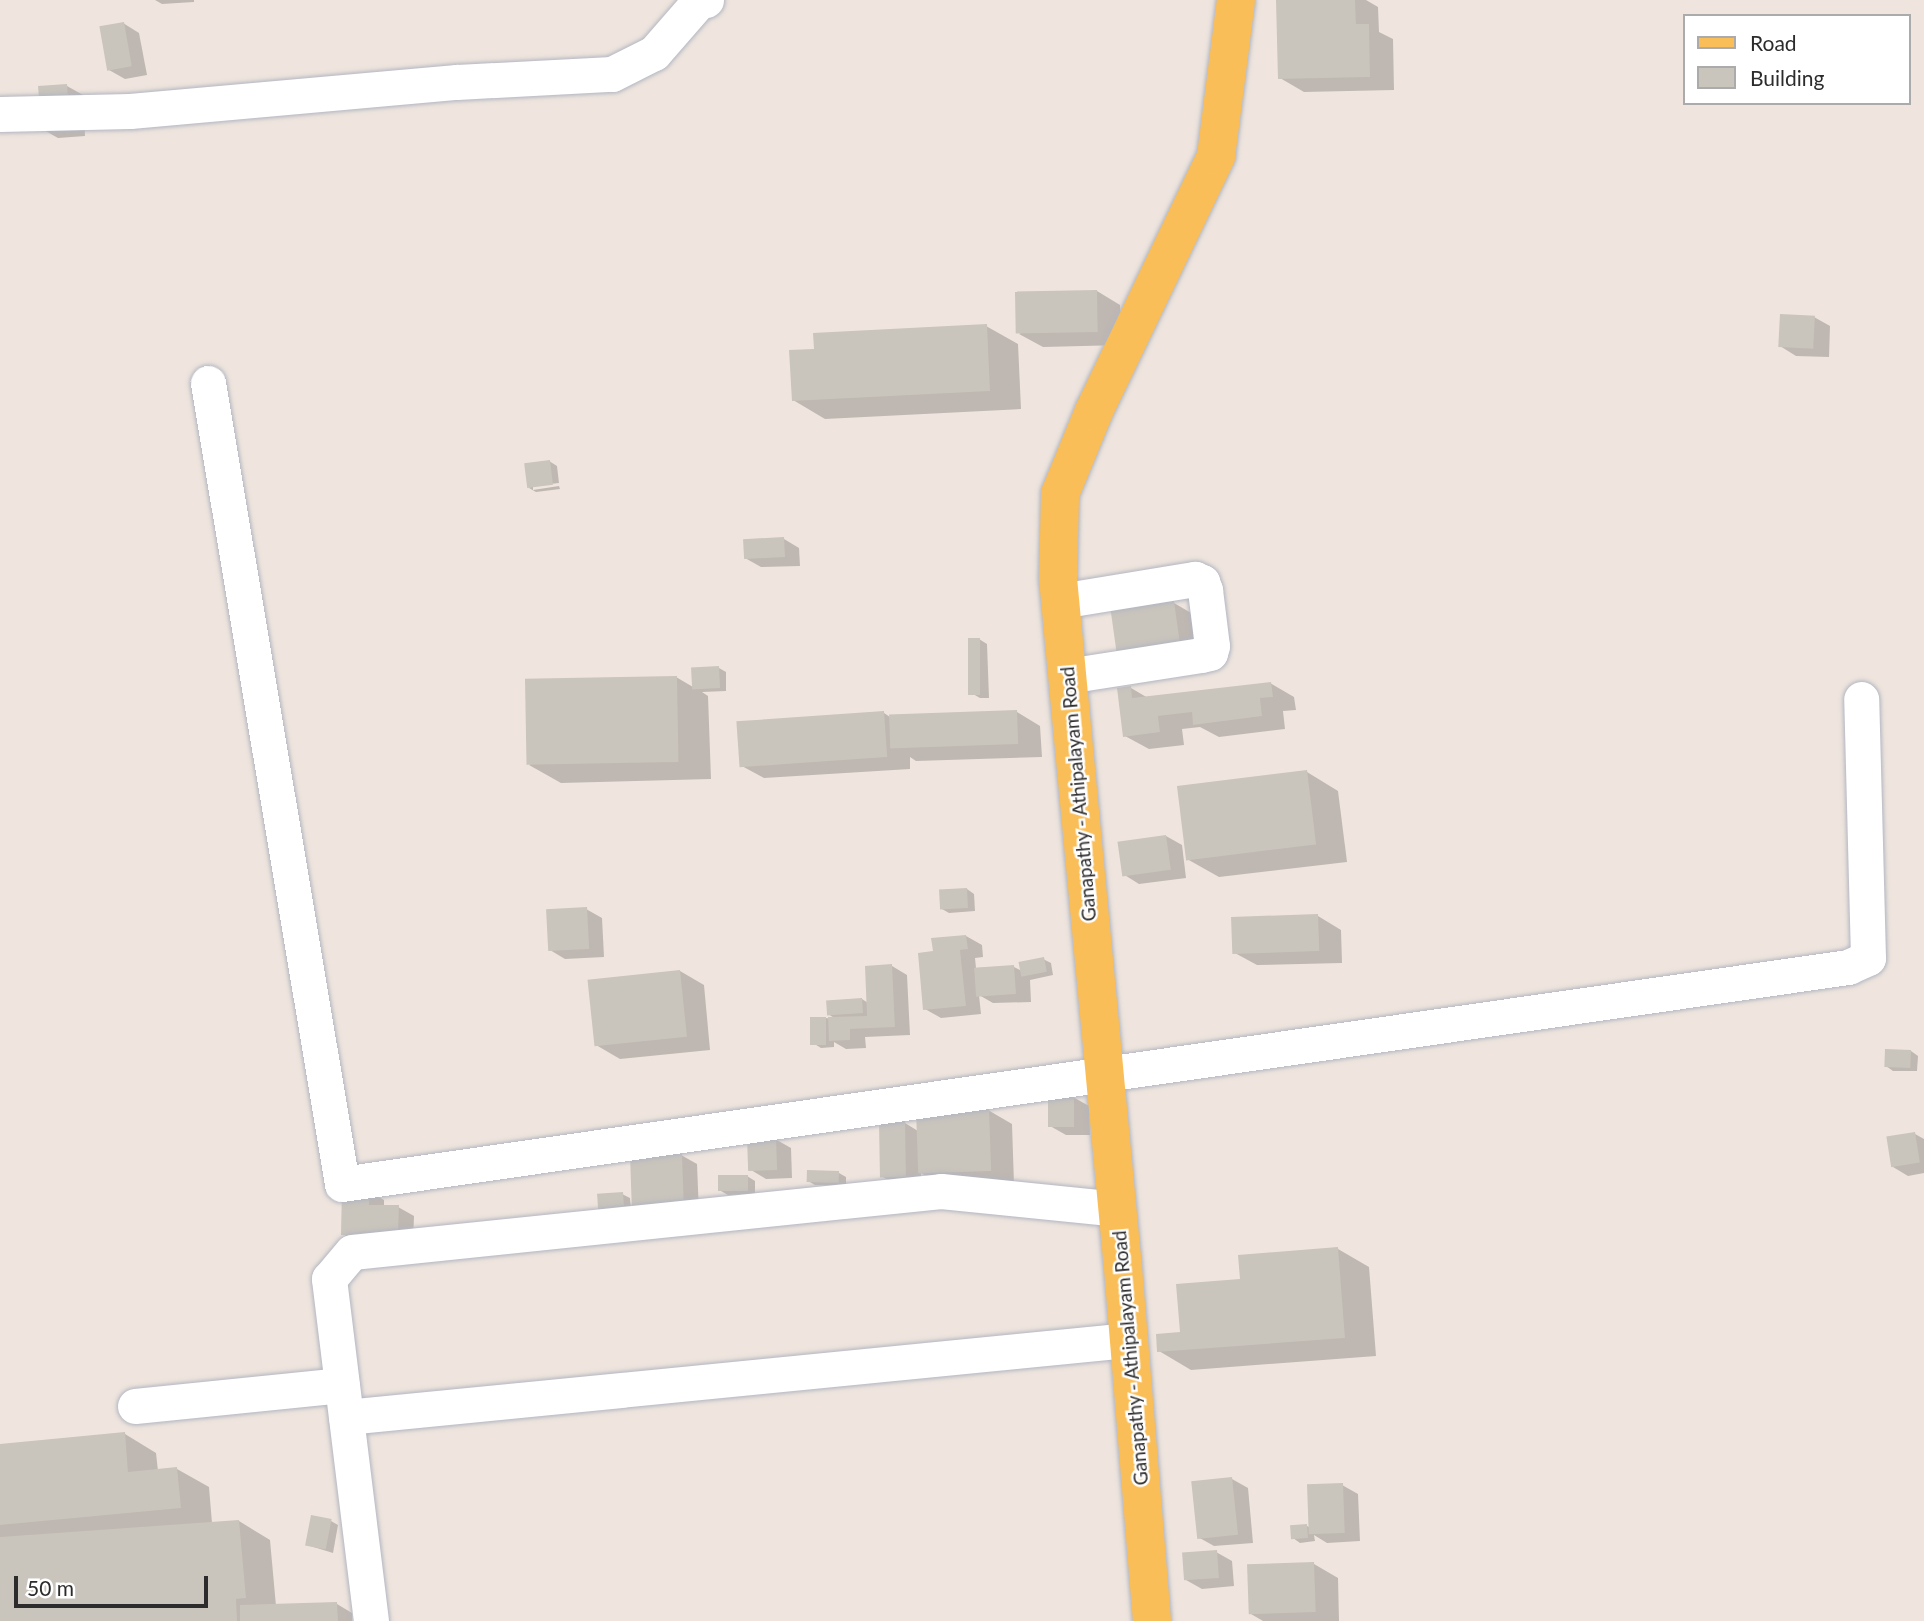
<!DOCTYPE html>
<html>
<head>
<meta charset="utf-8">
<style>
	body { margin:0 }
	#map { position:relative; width:1924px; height:1621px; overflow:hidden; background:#efe5de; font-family:Lato,sans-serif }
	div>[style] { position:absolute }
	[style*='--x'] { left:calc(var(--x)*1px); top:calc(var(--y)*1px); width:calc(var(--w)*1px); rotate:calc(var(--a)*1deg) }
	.shadow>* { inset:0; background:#0003 }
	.building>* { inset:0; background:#c9c4bc; transform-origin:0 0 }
	.roads { filter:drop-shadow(0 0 2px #b2b6c1) drop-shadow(0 0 2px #b2b6c1) }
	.minor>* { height:35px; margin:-17.5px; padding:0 17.5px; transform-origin:17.5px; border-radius:17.5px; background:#fff }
	.major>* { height:38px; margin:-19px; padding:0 19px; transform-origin:19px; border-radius:19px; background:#fabe58 }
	span { translate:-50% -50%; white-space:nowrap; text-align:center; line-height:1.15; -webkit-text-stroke:5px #fff; paint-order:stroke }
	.street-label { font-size:19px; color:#2c2c2c }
	.legend { position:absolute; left:1683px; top:14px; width:228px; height:91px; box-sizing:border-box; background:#fff; border:2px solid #ababab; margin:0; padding:9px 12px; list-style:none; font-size:21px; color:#2c2c2c }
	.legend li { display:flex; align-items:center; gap:14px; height:35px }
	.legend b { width:35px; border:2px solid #ababab }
	.scale { position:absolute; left:14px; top:1576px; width:194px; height:32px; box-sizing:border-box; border:4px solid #2c2c2c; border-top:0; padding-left:9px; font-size:21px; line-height:24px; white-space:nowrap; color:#2c2c2c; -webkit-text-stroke:5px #fff; paint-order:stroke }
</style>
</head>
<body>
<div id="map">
	<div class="shadow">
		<i style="clip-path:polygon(155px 0,194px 0,194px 2px,162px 4px)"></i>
		<i style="clip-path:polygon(1278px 0,1366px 0,1378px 7px,1379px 32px,1393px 39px,1394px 90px,1304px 92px,1280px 78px)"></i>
		<i style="clip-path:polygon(123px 23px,139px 33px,147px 75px,125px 79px,109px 70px)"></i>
		<i style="clip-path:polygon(67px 86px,83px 95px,85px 136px,58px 138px,42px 129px)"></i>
		<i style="clip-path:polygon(1097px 291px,1120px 305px,1122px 345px,1043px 347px,1019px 334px)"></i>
		<i style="clip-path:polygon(1814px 317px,1830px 326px,1829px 357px,1796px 356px,1780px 346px)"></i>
		<i style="clip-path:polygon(986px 326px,1018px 344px,1021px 409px,825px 419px,793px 400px,816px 350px)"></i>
		<i style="clip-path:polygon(549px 461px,557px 466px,559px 483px,533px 486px,533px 490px,559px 486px,560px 489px,536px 492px,529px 488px)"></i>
		<i style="clip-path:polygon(784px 539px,799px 548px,800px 566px,761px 567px,745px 558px)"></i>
		<i style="clip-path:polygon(1174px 603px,1198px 617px,1204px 662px,1143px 671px)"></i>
		<i style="clip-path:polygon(979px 639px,987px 644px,989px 698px,980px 698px,973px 694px)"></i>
		<i style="clip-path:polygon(719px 668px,726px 672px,726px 691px,702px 692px,708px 696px,711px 779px,561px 783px,529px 765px,676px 677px,693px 687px)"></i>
		<i style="clip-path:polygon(1270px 683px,1294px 697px,1296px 710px,1283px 711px,1285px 729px,1219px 737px,1200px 727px,1182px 729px,1184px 745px,1149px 749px,1125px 736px,1131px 688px,1148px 698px)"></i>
		<i style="clip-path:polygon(1017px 712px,1040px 726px,1042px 757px,916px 761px,910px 757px,910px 769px,764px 778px,740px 765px,884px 713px,890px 717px)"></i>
		<i style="clip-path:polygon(1307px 772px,1338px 791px,1347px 862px,1219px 877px,1187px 859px)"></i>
		<i style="clip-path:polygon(1166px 836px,1182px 845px,1186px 878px,1139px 884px,1123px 874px)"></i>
		<i style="clip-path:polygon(967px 889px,974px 894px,975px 911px,949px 913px,942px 909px)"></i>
		<i style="clip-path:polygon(586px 909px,602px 918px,604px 957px,565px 959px,550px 950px)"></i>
		<i style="clip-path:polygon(1318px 916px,1341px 930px,1342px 963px,1257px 965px,1233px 952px)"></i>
		<i style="clip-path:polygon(966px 936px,982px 945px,983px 957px,975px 958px,976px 968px,1014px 967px,1022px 971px,1043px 959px,1051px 963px,1053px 975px,1030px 980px,1031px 1002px,993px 1003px,979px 995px,981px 1014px,941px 1018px,925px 1009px,935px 953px)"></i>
		<i style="clip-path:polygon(892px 966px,907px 975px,910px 1035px,865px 1037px,866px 1048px,846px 1049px,834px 1042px,834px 1047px,821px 1048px,813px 1043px,825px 1018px,836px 1019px,828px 1014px,862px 999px,868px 1003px)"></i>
		<i style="clip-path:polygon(680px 971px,704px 985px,710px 1050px,620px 1059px,596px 1045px)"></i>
		<i style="clip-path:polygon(1911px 1051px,1918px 1056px,1917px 1071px,1893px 1071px,1886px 1066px)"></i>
		<i style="clip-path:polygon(1073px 1097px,1089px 1106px,1090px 1135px,1066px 1135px,1050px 1126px)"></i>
		<i style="clip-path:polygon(988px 1110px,1012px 1124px,1014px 1184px,943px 1186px,921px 1173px,921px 1185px,897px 1185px,881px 1176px,905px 1123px,918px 1131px)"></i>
		<i style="clip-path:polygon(1915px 1134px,1924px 1139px,1924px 1173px,1908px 1176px,1893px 1167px)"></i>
		<i style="clip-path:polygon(775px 1139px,791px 1148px,792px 1178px,766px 1179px,751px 1170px)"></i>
		<i style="clip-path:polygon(681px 1155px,697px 1164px,699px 1214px,633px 1206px)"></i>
		<i style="clip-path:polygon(839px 1173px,846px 1177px,846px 1186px,815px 1185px,808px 1181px)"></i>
		<i style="clip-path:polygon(747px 1176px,755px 1181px,755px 1194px,728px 1195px,721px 1191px)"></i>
		<i style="clip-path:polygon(369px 1191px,384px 1200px,384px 1207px,398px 1207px,414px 1216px,413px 1244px,358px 1243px,343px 1234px)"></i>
		<i style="clip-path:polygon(622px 1194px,630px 1198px,631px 1211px,607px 1213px)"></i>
		<i style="clip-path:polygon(1338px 1249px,1369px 1267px,1376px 1356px,1191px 1370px,1159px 1351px,1242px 1280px)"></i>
		<i style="clip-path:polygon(125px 1434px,156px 1453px,158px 1471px,177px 1469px,209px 1487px,212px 1523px,239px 1521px,270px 1540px,276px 1606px,337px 1604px,352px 1613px,352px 1621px,0 1621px,0 1446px)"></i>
		<i style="clip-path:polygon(1232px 1479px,1248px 1488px,1253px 1543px,1214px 1546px,1198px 1537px)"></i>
		<i style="clip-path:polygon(1342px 1485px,1358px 1494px,1360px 1541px,1327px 1543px,1314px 1535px,1315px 1541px,1300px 1543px,1293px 1538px,1307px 1526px,1311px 1528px)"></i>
		<i style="clip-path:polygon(331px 1521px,338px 1525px,333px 1553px,307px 1545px)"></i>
		<i style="clip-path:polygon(1216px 1552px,1232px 1561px,1234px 1586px,1202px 1589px,1186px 1580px)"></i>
		<i style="clip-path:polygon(1314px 1564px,1338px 1578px,1339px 1621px,1263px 1621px,1251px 1614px)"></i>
	</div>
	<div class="building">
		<i style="clip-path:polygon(1276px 0,1355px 0,1356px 24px,1369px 24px,1370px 77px,1278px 79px)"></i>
		<i style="left:124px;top:22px;width:45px;height:25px;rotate:80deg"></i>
		<i style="left:67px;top:84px;width:44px;height:29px;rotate:86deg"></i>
		<i style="left:1097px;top:290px;width:42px;height:82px;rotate:89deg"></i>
		<i style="left:1780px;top:314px;width:35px;height:33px;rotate:3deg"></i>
		<i style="clip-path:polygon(987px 324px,990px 391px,792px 401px,789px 350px,814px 349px,813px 333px)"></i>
		<i style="left:550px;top:460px;width:25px;height:26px;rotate:83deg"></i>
		<i style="left:784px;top:537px;width:20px;height:41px;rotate:87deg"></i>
		<i style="left:1174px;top:601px;width:49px;height:64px;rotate:82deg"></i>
		<i style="left:968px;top:638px;width:12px;height:57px"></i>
		<i style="left:719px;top:666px;width:22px;height:28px;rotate:87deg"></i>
		<i style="left:677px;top:676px;width:86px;height:152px;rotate:89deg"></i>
		<i style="clip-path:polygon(1271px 682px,1273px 697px,1260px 698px,1262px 716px,1193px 725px,1192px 712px,1158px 716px,1160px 732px,1123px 737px,1117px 688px,1131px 686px,1132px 698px)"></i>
		<i style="left:1017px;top:710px;width:34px;height:128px;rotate:88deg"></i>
		<i style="left:884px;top:711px;width:46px;height:148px;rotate:86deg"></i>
		<i style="left:1307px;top:770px;width:75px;height:131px;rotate:83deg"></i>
		<i style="left:1166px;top:835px;width:35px;height:49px;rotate:82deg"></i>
		<i style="left:967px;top:888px;width:20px;height:28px;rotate:87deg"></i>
		<i style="left:587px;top:907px;width:42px;height:41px;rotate:87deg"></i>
		<i style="left:1318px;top:914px;width:37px;height:87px;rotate:88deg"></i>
		<i style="clip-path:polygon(966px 935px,968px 949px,960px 950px,966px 1006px,923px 1010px,918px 953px,933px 951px,931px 938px)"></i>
		<i style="left:1044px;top:957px;width:15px;height:26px;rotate:79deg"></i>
		<i style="clip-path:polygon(892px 964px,895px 1027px,850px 1029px,850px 1040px,829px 1041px,828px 1017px,867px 1016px,865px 966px)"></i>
		<i style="left:1014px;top:965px;width:29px;height:40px;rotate:86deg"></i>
		<i style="left:680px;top:970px;width:67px;height:93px;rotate:84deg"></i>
		<i style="left:862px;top:998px;width:15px;height:36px;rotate:86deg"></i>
		<i style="left:810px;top:1017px;width:16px;height:28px"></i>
		<i style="left:1885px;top:1049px;width:26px;height:18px;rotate:2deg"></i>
		<i style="left:1074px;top:1095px;width:32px;height:26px;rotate:90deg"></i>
		<i style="left:989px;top:1108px;width:63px;height:73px;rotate:88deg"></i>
		<i style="left:905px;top:1121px;width:56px;height:26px;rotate:89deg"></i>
		<i style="left:1915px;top:1132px;width:31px;height:29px;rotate:81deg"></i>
		<i style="left:776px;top:1137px;width:33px;height:29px;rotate:88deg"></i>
		<i style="left:682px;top:1154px;width:52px;height:52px;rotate:88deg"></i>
		<i style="left:807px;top:1170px;width:32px;height:12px;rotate:2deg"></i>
		<i style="left:748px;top:1175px;width:16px;height:30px;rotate:90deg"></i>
		<i style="clip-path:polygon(342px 1188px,369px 1189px,369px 1205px,399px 1205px,398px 1236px,341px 1235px)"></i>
		<i style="left:623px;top:1192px;width:16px;height:26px;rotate:86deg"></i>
		<i style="clip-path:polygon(1338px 1247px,1345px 1338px,1157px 1352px,1156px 1334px,1180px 1332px,1176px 1284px,1240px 1279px,1238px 1255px)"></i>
		<i style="clip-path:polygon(125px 1432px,128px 1472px,177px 1467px,181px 1508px,0 1525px,0 1444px)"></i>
		<i style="left:1232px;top:1477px;width:58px;height:41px;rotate:84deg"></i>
		<i style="left:1343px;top:1483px;width:50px;height:36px;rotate:88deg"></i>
		<i style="left:311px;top:1515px;width:21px;height:31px;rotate:11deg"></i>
		<i style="clip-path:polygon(239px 1520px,246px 1598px,236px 1599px,237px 1621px,0 1621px,0 1537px)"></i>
		<i style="left:1307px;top:1524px;width:14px;height:17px;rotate:86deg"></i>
		<i style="left:1217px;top:1550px;width:28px;height:35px;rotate:86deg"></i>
		<i style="left:1314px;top:1562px;width:50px;height:67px;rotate:88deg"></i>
		<i style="clip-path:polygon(337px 1602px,338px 1621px,240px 1621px,240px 1605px)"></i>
	</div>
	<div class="roads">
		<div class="minor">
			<i style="--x:0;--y:114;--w:130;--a:-1.3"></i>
			<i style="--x:130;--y:111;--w:328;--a:-5.1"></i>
			<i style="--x:457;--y:82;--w:155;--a:-3"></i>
			<i style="--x:612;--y:74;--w:47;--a:-26.6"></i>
			<i style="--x:654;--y:53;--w:70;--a:-49"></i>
			<i style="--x:700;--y:0;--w:6;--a:0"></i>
			<i style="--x:208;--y:383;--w:812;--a:80.5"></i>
			<i style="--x:342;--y:1184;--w:1522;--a:-8.2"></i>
			<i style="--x:1848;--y:967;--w:22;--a:-24"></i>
			<i style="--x:1868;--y:958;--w:259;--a:-91.5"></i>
			<i style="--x:1060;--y:601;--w:137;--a:-9.3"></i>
			<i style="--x:1195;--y:579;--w:8;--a:23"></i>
			<i style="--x:1202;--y:582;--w:9;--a:69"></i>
			<i style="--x:1205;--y:590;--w:56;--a:82.9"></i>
			<i style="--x:1212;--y:646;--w:7;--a:106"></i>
			<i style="--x:1210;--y:653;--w:9;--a:167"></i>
			<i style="--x:1201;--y:655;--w:136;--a:171.1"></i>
			<i style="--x:135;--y:1406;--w:208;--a:-5.8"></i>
			<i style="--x:346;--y:1417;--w:787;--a:-5.62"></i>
			<i style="--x:371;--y:1621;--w:345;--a:-97"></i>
			<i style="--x:329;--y:1279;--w:35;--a:-50"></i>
			<i style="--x:352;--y:1252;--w:592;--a:-5.91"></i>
			<i style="--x:941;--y:1191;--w:177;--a:5.8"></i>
		</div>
		<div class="major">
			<i style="--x:1152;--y:1621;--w:364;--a:-94.7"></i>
			<i style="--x:1122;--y:1258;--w:683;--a:-95.38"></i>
			<i style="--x:1058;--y:578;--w:84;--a:-88.6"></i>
			<i style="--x:1060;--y:494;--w:90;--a:-67.7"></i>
			<i style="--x:1094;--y:411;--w:283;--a:-64.4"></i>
			<i style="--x:1216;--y:156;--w:157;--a:-82.7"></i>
		</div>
	</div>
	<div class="street-label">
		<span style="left:1078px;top:794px;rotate:-95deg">Ganapathy - Athipalayam Road</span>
		<span style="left:1130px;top:1358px;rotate:-95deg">Ganapathy - Athipalayam Road</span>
	</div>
	<ul class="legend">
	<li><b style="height:9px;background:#fabe58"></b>Road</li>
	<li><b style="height:19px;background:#c9c4bc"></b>Building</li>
	</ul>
	<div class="scale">50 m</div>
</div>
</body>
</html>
